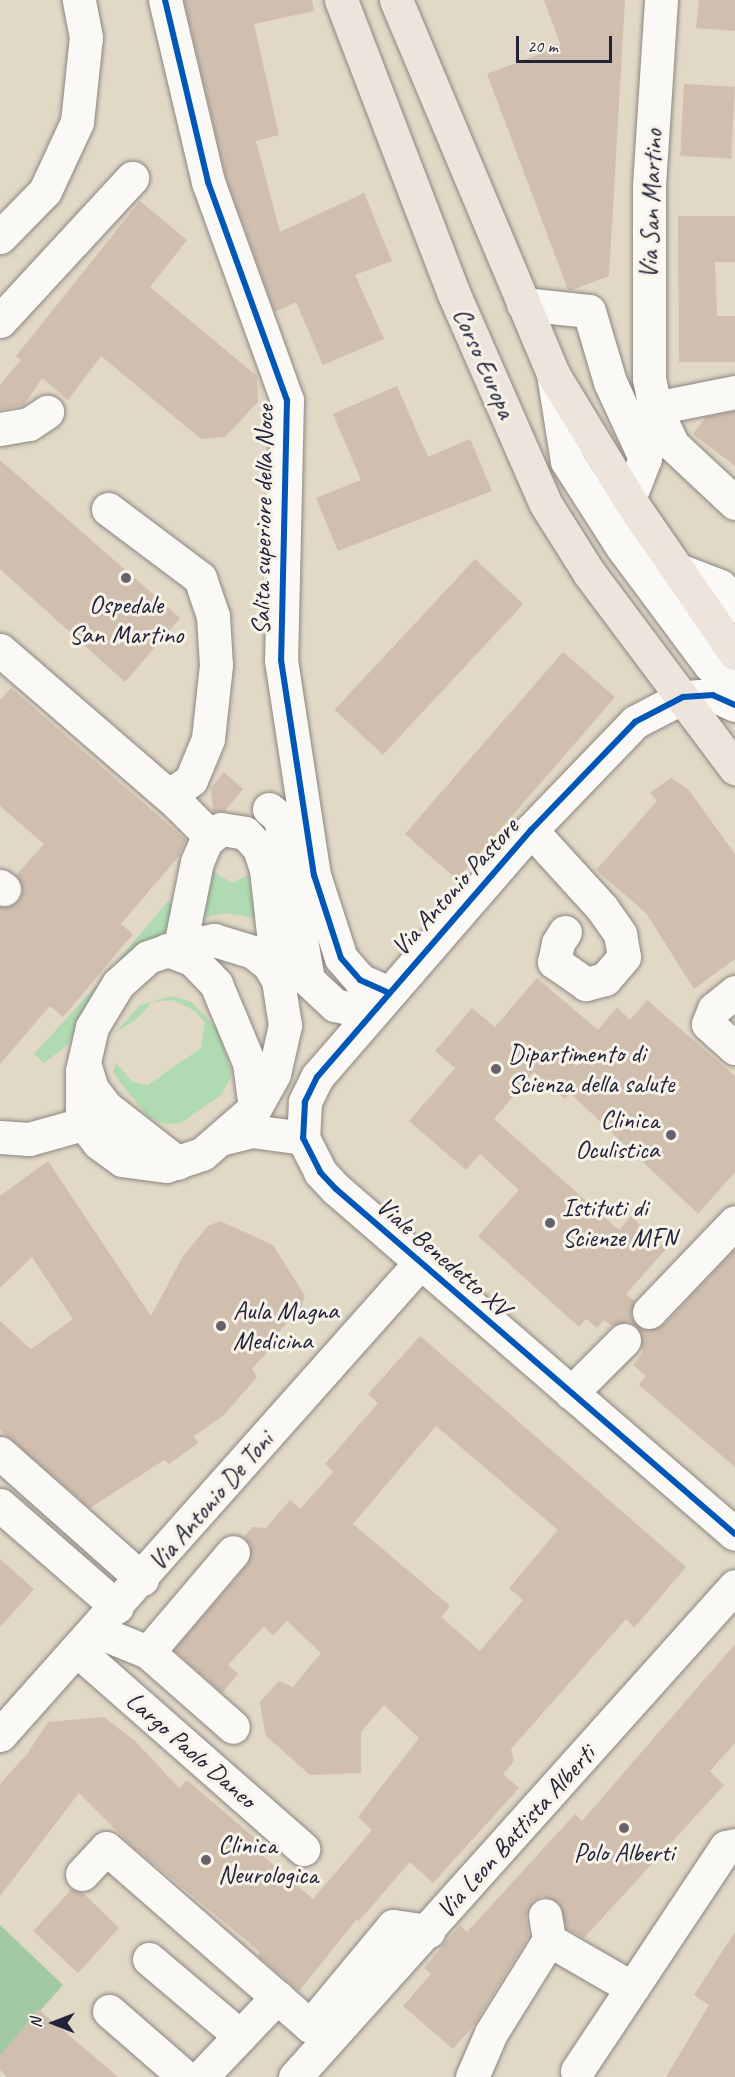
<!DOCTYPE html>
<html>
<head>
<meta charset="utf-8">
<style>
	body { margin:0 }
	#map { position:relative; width:735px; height:2077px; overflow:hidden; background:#e1d8c6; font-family:Caveat,sans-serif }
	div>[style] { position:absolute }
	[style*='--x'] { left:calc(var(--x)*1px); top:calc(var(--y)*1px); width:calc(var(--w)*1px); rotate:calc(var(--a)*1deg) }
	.green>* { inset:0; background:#b0dbb2 }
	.forest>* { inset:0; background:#a1c9a3 }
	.building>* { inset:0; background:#d0beaf; transform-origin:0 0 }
	.roads { filter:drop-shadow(0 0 2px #8b8681) drop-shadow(0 0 2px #8b8681) }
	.minor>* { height:33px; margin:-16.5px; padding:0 16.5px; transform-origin:16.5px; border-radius:16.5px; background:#faf9f6 }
	.major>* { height:33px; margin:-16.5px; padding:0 16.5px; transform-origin:16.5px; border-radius:16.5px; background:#ede4db }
	.cycleway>* { height:6px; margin:-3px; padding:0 3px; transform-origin:3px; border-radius:3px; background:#0057b8 }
	.dots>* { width:16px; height:16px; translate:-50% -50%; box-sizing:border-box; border:3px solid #f7f3e8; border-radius:50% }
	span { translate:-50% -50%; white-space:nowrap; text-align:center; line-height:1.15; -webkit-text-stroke:6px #f7f3e8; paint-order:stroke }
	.street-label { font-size:26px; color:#22223b }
	.poi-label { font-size:26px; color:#22223b }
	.left { translate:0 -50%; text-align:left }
	.right { translate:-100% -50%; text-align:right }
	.north { position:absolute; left:24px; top:1993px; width:60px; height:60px; -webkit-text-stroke:4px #f7f3e8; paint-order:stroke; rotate:270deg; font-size:16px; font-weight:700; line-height:24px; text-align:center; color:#22223b }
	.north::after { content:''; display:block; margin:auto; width:21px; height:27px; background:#22223b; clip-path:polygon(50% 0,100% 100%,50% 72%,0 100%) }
	.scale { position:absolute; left:516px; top:36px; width:96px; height:27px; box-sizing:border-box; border:3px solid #22223b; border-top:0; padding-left:8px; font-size:18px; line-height:21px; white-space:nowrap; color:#22223b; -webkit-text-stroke:4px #f7f3e8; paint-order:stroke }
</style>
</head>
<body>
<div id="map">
	<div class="green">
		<i style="clip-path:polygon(212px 871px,232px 883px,248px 875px,256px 918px,225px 913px,199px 919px)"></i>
		<i style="clip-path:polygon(168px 901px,178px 909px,164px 935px,108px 972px)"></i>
		<i style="clip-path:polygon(96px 986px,100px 990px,66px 1046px,44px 1063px,34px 1054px)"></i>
		<i style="clip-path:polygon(172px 996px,192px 1002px,218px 1030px,232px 1075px,221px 1095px,181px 1123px,166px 1124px,148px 1117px,113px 1073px,116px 1063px,133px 1082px,148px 1085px,201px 1048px,205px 1023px,195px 1011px,173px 1000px,152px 1002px,137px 1019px,116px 1032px,140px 1005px)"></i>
	</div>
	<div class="forest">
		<i style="clip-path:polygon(0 1925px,63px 1985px,0 2056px)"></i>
	</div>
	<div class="building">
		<i style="clip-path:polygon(184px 0,312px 0,314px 11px,254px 24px,279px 135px,256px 141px,280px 232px,364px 193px,392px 261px,355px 275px,384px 339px,323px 365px,296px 302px,275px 312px,226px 177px)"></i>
		<i style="clip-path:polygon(544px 0,625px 0,609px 276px,571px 290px,568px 290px,487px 74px,561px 46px)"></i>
		<i style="clip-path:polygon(699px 0,735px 0,735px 31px,696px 28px)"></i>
		<i style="left:684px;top:84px;width:51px;height:72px;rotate:3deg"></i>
		<i style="clip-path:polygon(140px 201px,187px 240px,150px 287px,257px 376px,258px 402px,225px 437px,201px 439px,101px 356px,68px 400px,42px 378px,24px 405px,0 410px,0 385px,21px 360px,16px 356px)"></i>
		<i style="clip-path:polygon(678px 216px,735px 216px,735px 262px,715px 262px,717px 316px,735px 316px,735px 362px,679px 362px)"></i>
		<i style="clip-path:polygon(397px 386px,428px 457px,470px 439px,492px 491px,338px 551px,316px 498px,361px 480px,333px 414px)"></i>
		<i style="clip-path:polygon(735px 411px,735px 466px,693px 434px,706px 417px)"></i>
		<i style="clip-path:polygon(0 460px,180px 618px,125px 682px,0 569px)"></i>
		<i style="left:475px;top:559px;width:66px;height:206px;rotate:43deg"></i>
		<i style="left:563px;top:652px;width:69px;height:241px;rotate:41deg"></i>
		<i style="clip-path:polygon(11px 688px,186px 840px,179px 856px,121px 924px,133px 934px,63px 1017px,50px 1006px,0 1064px,0 907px,11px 906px,19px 900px,23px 891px,16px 875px,44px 844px,0 806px,0 700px)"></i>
		<i style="clip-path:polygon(224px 772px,243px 789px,225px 811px,213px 812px,211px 788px)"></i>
		<i style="clip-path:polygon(671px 778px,688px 789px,735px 854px,735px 959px,694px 989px,646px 913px,596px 870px,657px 801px,650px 793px)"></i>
		<i style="clip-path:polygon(537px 978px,598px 1030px,617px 1007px,630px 1020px,647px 1000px,735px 1076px,735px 1172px,698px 1214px,570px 1093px,565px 1099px,534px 1072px,494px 1119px,619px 1230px,631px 1216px,666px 1249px,626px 1294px,635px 1301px,631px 1318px,644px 1330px,664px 1325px,735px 1249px,735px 1467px,639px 1385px,646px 1376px,633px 1365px,643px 1352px,637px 1326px,628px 1322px,612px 1326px,604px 1320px,597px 1328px,586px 1319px,579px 1327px,478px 1236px,519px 1190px,480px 1154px,466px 1170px,409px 1121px,455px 1068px,435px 1051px,472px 1008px,495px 1027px)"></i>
		<i style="clip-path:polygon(48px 1161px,151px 1316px,183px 1256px,208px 1226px,220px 1221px,273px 1245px,305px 1296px,301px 1308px,268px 1343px,266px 1354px,252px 1369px,257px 1377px,224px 1415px,194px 1436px,198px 1443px,169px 1464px,164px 1460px,90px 1508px,0 1430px,0 1321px,31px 1349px,73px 1319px,32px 1257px,0 1288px,0 1196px)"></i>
		<i style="clip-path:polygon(evenodd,420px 1336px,686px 1567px,634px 1628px,626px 1619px,511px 1749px,514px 1761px,503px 1774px,519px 1788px,433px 1883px,410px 1862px,359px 1921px,357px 1919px,299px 1991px,259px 1957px,259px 1951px,131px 1845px,79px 1793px,0 1896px,0 1784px,27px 1754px,48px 1722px,104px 1717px,136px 1742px,179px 1788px,187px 1780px,263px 1845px,257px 1851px,313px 1899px,372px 1830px,358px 1817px,419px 1738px,384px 1705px,361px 1732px,361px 1773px,310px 1775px,266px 1736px,263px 1722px,260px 1702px,279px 1681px,293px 1687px,321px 1653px,287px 1621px,273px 1636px,264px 1626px,228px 1665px,238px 1674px,222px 1693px,174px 1650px,248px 1564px,251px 1546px,244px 1537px,252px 1527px,266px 1528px,290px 1500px,300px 1509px,333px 1472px,325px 1464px,378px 1403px,368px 1394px,420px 1336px,436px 1426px,558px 1530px,509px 1588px,523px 1600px,480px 1651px,441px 1617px,450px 1606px,353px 1524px,436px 1426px)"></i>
		<i style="clip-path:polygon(0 1559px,34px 1589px,0 1627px)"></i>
		<i style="clip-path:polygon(735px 1644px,735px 1743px,710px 1771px,724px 1785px,584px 1938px,566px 1928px,559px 1903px,543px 1896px,533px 1901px,526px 1917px,529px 1936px,474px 2025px,453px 2049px,403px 2006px,431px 1974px,424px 1968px,460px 1925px,467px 1932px,575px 1814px,582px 1821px)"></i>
		<i style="clip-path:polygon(72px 1889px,82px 1892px,119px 1928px,78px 1973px,33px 1931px)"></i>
		<i style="clip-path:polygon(735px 1932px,735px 2077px,666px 2077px,709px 2005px,694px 1995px)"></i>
		<i style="clip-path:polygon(38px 2009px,118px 2077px,7px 2077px,0 2070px,0 2056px)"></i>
	</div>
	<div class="roads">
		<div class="minor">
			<i style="--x:165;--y:0;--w:187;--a:76.7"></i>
			<i style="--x:208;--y:182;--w:232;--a:70.1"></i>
			<i style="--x:287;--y:400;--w:260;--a:91.3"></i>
			<i style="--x:281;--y:660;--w:218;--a:81.3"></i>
			<i style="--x:314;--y:875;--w:87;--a:72"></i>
			<i style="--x:341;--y:958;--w:29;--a:49"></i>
			<i style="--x:360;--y:980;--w:30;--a:24"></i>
			<i style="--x:661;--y:0;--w:186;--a:93.7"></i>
			<i style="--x:649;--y:186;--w:192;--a:90"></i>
			<i style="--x:649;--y:378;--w:31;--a:79"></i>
			<i style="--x:655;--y:408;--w:41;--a:64.1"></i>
			<i style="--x:673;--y:445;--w:85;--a:43.1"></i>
			<i style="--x:0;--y:237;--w:64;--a:-45.6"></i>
			<i style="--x:45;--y:191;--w:76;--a:-65.1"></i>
			<i style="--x:77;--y:122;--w:85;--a:-84"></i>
			<i style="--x:86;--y:37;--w:38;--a:-101"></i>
			<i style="--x:523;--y:304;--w:66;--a:6.1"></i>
			<i style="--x:589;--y:311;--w:74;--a:73.5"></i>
			<i style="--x:610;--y:382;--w:84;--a:65.3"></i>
			<i style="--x:645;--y:458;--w:44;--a:111.3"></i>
			<i style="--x:0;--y:321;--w:195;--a:-47.3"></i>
			<i style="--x:553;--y:374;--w:88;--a:80.9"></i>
			<i style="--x:567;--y:461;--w:102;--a:57.4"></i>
			<i style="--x:622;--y:547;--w:147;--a:53.3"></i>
			<i style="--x:710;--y:665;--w:35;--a:44"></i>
			<i style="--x:655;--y:408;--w:82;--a:-11.3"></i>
			<i style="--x:0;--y:429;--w:29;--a:-10"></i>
			<i style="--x:29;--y:424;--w:22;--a:-34"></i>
			<i style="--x:108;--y:509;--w:115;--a:36.9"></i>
			<i style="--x:200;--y:578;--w:40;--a:71.1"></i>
			<i style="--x:213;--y:616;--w:49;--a:86.5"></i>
			<i style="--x:216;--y:665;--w:74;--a:96.2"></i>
			<i style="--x:208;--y:739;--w:44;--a:112.5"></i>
			<i style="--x:191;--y:780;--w:27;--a:144"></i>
			<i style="--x:679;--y:570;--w:44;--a:21.3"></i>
			<i style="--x:720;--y:586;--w:25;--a:53"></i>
			<i style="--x:0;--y:650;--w:234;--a:40.8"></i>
			<i style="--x:177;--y:803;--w:47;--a:45"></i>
			<i style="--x:735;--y:705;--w:24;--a:-156"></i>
			<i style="--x:713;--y:695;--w:30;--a:176"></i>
			<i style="--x:683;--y:697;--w:54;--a:152.5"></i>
			<i style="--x:635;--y:722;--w:150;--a:133.9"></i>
			<i style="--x:531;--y:830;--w:327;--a:130.9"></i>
			<i style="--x:317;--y:1077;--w:28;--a:116"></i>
			<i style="--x:305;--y:1102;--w:36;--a:93"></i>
			<i style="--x:303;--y:1138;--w:38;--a:63"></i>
			<i style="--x:320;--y:1172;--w:23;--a:47"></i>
			<i style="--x:336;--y:1189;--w:527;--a:40.85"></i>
			<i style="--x:269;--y:809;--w:14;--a:39"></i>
			<i style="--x:280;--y:818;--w:164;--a:80.2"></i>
			<i style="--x:308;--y:980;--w:37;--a:43"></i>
			<i style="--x:335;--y:1005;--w:36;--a:13"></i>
			<i style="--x:531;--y:830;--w:105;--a:47.7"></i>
			<i style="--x:602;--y:908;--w:32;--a:55"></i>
			<i style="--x:620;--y:934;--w:23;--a:80"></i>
			<i style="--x:624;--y:957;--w:29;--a:131"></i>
			<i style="--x:605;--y:979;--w:20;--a:165"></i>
			<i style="--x:586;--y:984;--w:39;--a:-145"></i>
			<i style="--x:554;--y:962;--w:19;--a:-78"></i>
			<i style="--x:558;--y:943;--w:13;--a:-58"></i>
			<i style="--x:0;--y:886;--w:5;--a:37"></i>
			<i style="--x:214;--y:940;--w:41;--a:17.1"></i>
			<i style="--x:253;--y:952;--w:21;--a:39"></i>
			<i style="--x:269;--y:965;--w:17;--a:59"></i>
			<i style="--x:278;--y:980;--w:46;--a:81.2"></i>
			<i style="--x:285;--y:1025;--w:50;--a:102.7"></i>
			<i style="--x:274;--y:1074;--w:39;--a:119"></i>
			<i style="--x:255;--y:1108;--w:70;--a:139"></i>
			<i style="--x:202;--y:1154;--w:38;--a:162"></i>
			<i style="--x:166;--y:1166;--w:44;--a:-172.2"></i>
			<i style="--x:122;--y:1160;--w:29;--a:-144"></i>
			<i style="--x:99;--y:1143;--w:19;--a:-129"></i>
			<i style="--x:87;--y:1128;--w:18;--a:-106"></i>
			<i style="--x:82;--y:1111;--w:40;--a:-90"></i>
			<i style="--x:82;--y:1071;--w:45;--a:-77.2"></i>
			<i style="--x:92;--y:1027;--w:50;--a:-58.8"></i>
			<i style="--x:118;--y:984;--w:40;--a:-42"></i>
			<i style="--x:148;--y:957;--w:34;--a:-19"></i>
			<i style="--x:180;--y:946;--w:35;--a:-10"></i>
			<i style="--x:180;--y:946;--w:86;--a:-78.6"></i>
			<i style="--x:197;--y:862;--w:23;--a:-67"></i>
			<i style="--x:206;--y:841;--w:19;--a:-39"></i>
			<i style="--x:221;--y:829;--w:24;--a:9"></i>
			<i style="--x:245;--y:833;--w:21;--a:47"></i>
			<i style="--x:259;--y:848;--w:22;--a:72"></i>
			<i style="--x:266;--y:869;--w:112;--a:83.8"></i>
			<i style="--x:167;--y:950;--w:27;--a:20"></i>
			<i style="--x:192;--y:959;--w:35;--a:46"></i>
			<i style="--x:216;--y:984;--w:86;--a:67.3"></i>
			<i style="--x:249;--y:1063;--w:45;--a:82.4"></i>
			<i style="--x:735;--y:992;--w:27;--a:141"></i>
			<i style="--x:714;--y:1009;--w:16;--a:112"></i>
			<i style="--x:708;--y:1024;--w:36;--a:42"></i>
			<i style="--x:85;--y:1066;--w:24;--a:73"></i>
			<i style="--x:92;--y:1089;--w:23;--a:52"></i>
			<i style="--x:106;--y:1107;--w:91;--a:37.9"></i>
			<i style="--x:0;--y:1137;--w:29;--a:4"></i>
			<i style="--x:29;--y:1139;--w:59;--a:-15.7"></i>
			<i style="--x:224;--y:1138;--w:29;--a:-14"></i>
			<i style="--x:252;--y:1131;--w:51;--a:7.8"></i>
			<i style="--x:649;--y:1312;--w:124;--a:-46.3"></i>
			<i style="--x:571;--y:1393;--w:75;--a:-45"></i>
			<i style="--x:0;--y:1453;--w:190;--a:41.6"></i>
			<i style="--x:0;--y:1505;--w:155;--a:41.1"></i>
			<i style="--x:96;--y:1631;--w:56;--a:22"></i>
			<i style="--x:148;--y:1652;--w:113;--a:41.4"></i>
			<i style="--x:78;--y:1651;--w:300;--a:41.3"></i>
			<i style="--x:148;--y:1652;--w:131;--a:-49.6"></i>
			<i style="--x:0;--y:1735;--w:630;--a:-48.34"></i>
			<i style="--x:82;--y:1874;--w:35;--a:-47"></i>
			<i style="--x:106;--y:1848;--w:271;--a:41.1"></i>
			<i style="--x:310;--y:2026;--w:130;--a:-50.3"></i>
			<i style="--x:393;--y:1926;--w:36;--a:8"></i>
			<i style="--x:549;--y:1940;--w:96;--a:30"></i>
			<i style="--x:149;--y:1959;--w:119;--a:40.2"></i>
			<i style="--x:240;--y:2036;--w:54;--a:-46.5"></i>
			<i style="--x:109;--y:2011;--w:101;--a:41"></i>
			<i style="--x:577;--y:2071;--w:269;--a:-56.4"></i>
			<i style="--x:726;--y:1847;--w:9;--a:-13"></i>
			<i style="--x:201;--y:2077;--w:57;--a:-46.4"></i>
			<i style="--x:295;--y:2077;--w:659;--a:-48.14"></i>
			<i style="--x:472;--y:2077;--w:48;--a:-66.6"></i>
			<i style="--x:491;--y:2033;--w:110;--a:-58.1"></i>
			<i style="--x:549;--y:1940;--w:25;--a:-99"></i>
		</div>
		<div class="major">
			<i style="--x:341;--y:0;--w:313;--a:69"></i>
			<i style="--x:453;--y:292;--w:230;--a:66.4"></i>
			<i style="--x:545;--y:503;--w:83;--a:57.8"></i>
			<i style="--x:589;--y:573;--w:244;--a:53.2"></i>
			<i style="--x:396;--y:0;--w:406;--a:67.2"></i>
			<i style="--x:553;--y:374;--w:146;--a:58.7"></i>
			<i style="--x:629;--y:499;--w:187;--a:55.5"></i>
		</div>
	</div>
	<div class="cycleway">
		<i style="--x:165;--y:0;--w:187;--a:76.7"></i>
		<i style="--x:208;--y:182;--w:232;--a:70.1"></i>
		<i style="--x:287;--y:400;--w:260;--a:91.3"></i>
		<i style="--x:281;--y:660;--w:218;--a:81.3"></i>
		<i style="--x:314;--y:875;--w:87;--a:72"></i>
		<i style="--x:341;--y:958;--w:29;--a:49"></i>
		<i style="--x:360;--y:980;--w:30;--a:24"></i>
		<i style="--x:735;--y:705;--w:24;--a:-156"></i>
		<i style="--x:713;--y:695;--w:30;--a:176"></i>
		<i style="--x:683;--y:697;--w:54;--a:152.5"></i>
		<i style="--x:635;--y:722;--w:150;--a:133.9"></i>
		<i style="--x:531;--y:830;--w:327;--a:130.9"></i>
		<i style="--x:317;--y:1077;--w:28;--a:116"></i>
		<i style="--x:305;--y:1102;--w:36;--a:93"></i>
		<i style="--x:303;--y:1138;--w:38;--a:63"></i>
		<i style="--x:320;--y:1172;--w:23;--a:47"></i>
		<i style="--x:336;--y:1189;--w:527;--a:40.85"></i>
	</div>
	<div class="dots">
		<i style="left:126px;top:578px;background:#65626c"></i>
		<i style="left:496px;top:1069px;background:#65626c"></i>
		<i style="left:671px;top:1135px;background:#65626c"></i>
		<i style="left:550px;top:1223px;background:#65626c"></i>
		<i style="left:221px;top:1326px;background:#65626c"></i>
		<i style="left:624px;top:1828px;background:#65626c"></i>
		<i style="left:206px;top:1860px;background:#65626c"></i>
	</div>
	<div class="street-label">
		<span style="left:651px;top:204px;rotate:-88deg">Via San Martino</span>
		<span style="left:484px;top:363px;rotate:66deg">Corso Europa</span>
		<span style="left:263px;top:520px;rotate:-89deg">Salita superiore della Noce</span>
		<span style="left:455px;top:887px;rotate:-48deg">Via Antonio Pastore</span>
		<span style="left:443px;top:1257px;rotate:41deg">Viale Benedetto XV</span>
		<span style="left:211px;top:1501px;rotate:-49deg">Via Antonio De Toni</span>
		<span style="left:191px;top:1750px;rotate:41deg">Largo Paolo Daneo</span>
		<span style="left:516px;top:1832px;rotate:-48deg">Via Leon Battista Alberti</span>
	</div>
	<div class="poi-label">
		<span style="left:126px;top:620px">Ospedale<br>San Martino</span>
		<span class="left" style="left:508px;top:1069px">Dipartimento di<br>Scienza della salute</span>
		<span class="right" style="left:659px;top:1135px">Clinica<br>Oculistica</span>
		<span class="left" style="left:562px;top:1223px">Istituti di<br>Scienze MFN</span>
		<span class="left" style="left:233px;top:1326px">Aula Magna<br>Medicina</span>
		<span class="left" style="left:218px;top:1860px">Clinica<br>Neurologica</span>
		<span style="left:624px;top:1853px">Polo Alberti</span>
	</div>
	<div class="north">N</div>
	<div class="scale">20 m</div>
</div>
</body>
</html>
